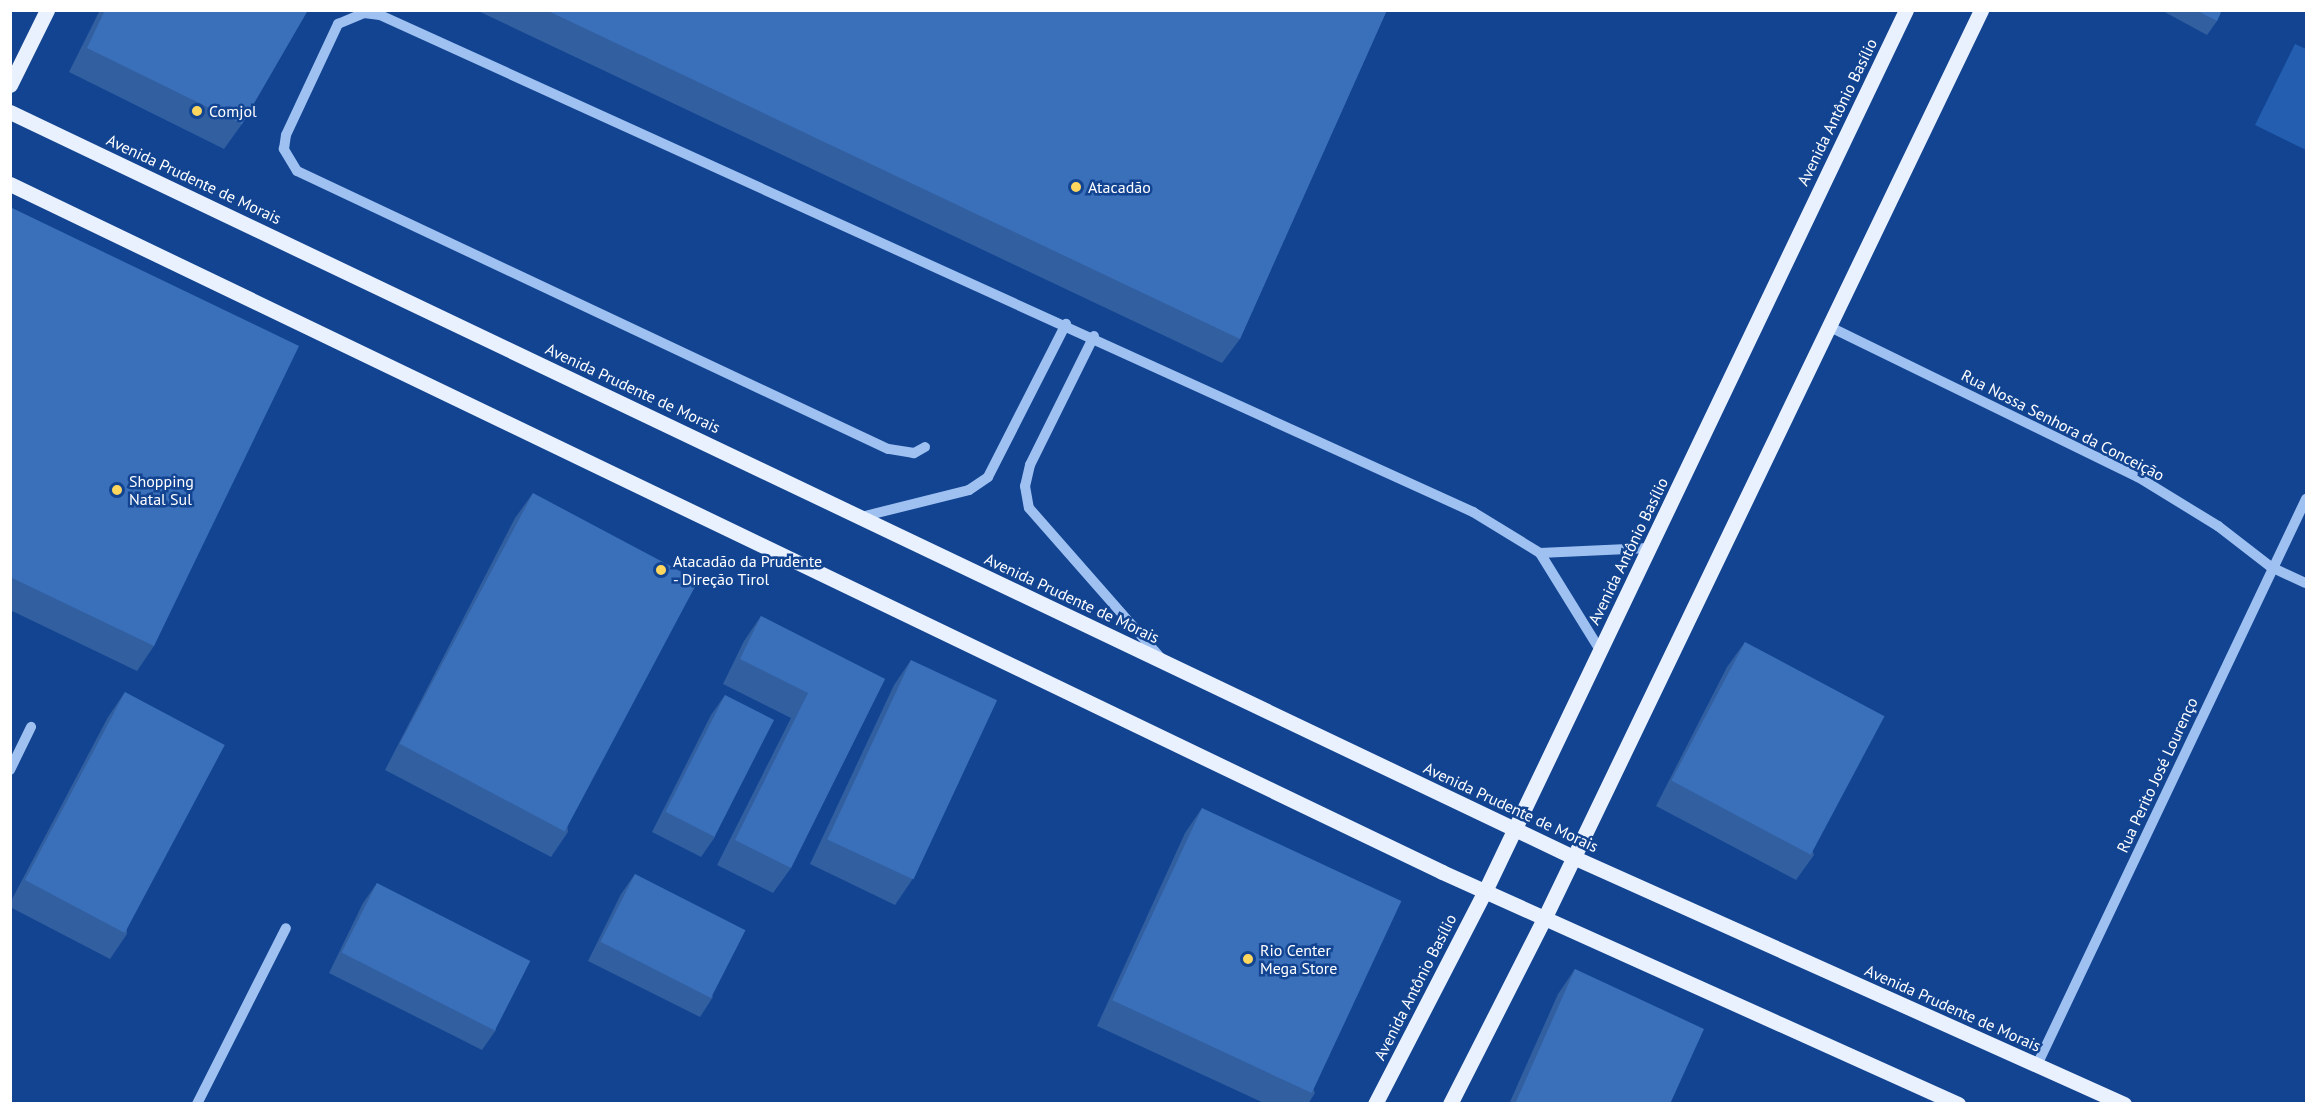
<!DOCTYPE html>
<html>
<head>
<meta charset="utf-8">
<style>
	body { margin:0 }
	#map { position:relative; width:2317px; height:1114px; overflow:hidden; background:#124491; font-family:"PT Sans",sans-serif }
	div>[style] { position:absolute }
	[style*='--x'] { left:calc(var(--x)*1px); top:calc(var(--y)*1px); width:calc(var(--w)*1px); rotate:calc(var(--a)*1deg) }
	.green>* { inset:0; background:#235eb1 }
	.minor>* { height:10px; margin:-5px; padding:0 5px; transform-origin:5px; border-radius:5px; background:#9ec1f2 }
	.major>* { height:15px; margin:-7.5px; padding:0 7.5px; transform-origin:7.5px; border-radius:7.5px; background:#e9f1ff }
	.wall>* { inset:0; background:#325fa0 }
	.building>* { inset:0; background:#3a6fba; transform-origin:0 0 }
	.dots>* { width:16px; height:16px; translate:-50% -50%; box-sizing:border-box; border:3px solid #124491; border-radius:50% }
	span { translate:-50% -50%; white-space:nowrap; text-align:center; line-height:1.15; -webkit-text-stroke:5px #124491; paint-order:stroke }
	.poi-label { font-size:16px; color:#fff }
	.left { translate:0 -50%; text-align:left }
	.street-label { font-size:16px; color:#fff }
	.frame { position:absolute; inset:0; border:12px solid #fff; pointer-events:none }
</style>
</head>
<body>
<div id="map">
	<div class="green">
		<i style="clip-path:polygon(2295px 44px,2306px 49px,2306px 150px,2255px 125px)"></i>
	</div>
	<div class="minor">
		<i style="--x:1828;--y:326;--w:345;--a:26"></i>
		<i style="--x:2138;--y:477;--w:94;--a:31.5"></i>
		<i style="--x:2218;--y:526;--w:67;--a:37.7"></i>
		<i style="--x:2271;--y:567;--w:38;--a:25"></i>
		<i style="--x:1094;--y:336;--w:144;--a:116.4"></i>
		<i style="--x:1030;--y:465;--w:22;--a:103"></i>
		<i style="--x:1025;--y:486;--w:22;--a:80"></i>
		<i style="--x:1029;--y:508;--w:200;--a:48.7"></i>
		<i style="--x:925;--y:447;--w:13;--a:151"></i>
		<i style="--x:914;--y:453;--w:26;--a:-171"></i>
		<i style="--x:888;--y:449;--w:653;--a:-154.81"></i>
		<i style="--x:297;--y:171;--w:26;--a:-121"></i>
		<i style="--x:284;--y:149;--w:14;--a:-82"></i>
		<i style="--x:286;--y:135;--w:123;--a:-64.9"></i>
		<i style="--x:338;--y:24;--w:28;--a:-23"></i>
		<i style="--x:364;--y:13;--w:16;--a:7"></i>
		<i style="--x:380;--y:15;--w:1201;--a:24.45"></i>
		<i style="--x:1473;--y:512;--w:79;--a:31.5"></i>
		<i style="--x:1540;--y:553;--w:114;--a:58.3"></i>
		<i style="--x:861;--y:517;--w:111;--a:-14"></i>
		<i style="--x:969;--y:490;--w:23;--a:-34"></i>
		<i style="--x:988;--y:477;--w:172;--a:-63"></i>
		<i style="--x:1540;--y:553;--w:109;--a:-2.6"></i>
		<i style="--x:10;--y:770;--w:48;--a:-64"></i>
		<i style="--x:2037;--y:1065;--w:627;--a:-64.58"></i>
		<i style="--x:197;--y:1104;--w:197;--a:-63.2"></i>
	</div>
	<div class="major">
		<i style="--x:10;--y:85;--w:84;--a:-63.7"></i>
		<i style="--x:10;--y:112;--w:1731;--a:25.48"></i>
		<i style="--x:1573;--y:857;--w:604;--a:24.15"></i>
		<i style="--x:10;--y:184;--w:1589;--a:25.66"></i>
		<i style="--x:1442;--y:872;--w:566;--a:24.21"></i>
		<i style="--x:1375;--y:1104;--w:240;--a:-62.7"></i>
		<i style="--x:1485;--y:891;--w:976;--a:-64.46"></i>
		<i style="--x:1450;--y:1104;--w:208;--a:-63.1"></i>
		<i style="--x:1544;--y:919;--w:1009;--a:-64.32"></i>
	</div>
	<div class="wall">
		<i style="clip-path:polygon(100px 10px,308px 10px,242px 124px,224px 149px,69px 72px)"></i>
		<i style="clip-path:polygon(476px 10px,1387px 10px,1240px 339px,1222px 363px)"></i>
		<i style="clip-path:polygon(2161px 10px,2222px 10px,2217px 21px,2207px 35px)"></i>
		<i style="clip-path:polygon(10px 207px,154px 646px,137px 671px,10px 610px)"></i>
		<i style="clip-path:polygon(533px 493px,568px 832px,551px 857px,385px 770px,515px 518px)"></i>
		<i style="clip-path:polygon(761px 616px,885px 679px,791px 868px,773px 893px,717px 865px,791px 718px,723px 684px,744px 641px)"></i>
		<i style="clip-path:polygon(1745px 642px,1814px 855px,1796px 880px,1656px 806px,1727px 667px)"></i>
		<i style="clip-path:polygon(911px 660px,912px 880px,895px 905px,810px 864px,894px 685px)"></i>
		<i style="clip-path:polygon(125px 692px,127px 934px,110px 959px,10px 907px,10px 903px,108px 717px)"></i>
		<i style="clip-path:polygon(725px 695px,715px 837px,701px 857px,652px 832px,711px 715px)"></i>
		<i style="clip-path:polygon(1202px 808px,1315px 1093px,1308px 1104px,1266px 1104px,1097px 1026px,1185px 833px)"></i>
		<i style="clip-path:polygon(635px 874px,713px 997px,700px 1017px,588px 961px,621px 894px)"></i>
		<i style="clip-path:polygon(377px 883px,496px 1030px,482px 1050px,329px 973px,363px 903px)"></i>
		<i style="clip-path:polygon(1575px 969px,1670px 1104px,1509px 1104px,1558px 994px)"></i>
	</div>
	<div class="building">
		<i style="clip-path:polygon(105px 10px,308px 10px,242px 124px,87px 48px)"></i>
		<i style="clip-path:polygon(546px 10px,1387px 10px,1240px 339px)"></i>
		<i style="clip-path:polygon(2196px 10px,2222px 10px,2217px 21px)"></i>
		<i style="clip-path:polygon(10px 207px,299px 346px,154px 646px,10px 577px)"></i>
		<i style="left:533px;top:493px;width:187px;height:284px;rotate:28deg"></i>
		<i style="clip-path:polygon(761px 616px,885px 679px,791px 868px,735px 840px,808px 693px,740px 659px)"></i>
		<i style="left:1745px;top:642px;width:158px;height:157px;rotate:28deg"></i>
		<i style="left:911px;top:660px;width:95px;height:198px;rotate:25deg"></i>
		<i style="left:125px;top:692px;width:113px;height:213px;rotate:28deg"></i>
		<i style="left:725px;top:695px;width:55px;height:131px;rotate:27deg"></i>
		<i style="left:1202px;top:808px;width:220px;height:212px;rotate:25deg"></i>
		<i style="left:635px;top:874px;width:124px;height:76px;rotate:27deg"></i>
		<i style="left:377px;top:883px;width:172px;height:78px;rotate:27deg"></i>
		<i style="clip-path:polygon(1575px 969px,1704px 1029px,1670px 1104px,1515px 1104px)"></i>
	</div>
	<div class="dots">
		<i style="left:197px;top:111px;background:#ffd75f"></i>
		<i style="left:1076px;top:187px;background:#ffd75f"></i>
		<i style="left:117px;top:490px;background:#ffd75f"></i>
		<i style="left:661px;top:570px;background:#ffd75f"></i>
		<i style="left:1248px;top:959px;background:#ffd75f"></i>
	</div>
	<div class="poi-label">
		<span class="left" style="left:209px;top:111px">Comjol</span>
		<span class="left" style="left:1088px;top:187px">Atacadão</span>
		<span class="left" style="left:129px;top:490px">Shopping<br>Natal Sul</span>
		<span class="left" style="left:673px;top:570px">Atacadão da Prudente<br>- Direção Tirol</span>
		<span class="left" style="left:1260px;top:959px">Rio Center<br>Mega Store</span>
	</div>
	<div class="street-label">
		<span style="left:1837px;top:112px;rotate:-64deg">Avenida Antônio Basílio</span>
		<span style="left:194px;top:179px;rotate:25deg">Avenida Prudente de Morais</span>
		<span style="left:633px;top:388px;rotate:25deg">Avenida Prudente de Morais</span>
		<span style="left:2063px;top:425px;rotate:27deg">Rua Nossa Senhora da Conceição</span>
		<span style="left:1628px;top:551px;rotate:-64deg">Avenida Antônio Basílio</span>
		<span style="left:1072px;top:598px;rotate:25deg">Avenida Prudente de Morais</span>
		<span style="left:2157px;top:775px;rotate:-65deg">Rua Perito José Lourenço</span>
		<span style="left:1511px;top:807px;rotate:25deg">Avenida Prudente de Morais</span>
		<span style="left:1415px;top:987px;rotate:-63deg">Avenida Antônio Basílio</span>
		<span style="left:1953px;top:1008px;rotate:24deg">Avenida Prudente de Morais</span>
	</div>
	<div class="frame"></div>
</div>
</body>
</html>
